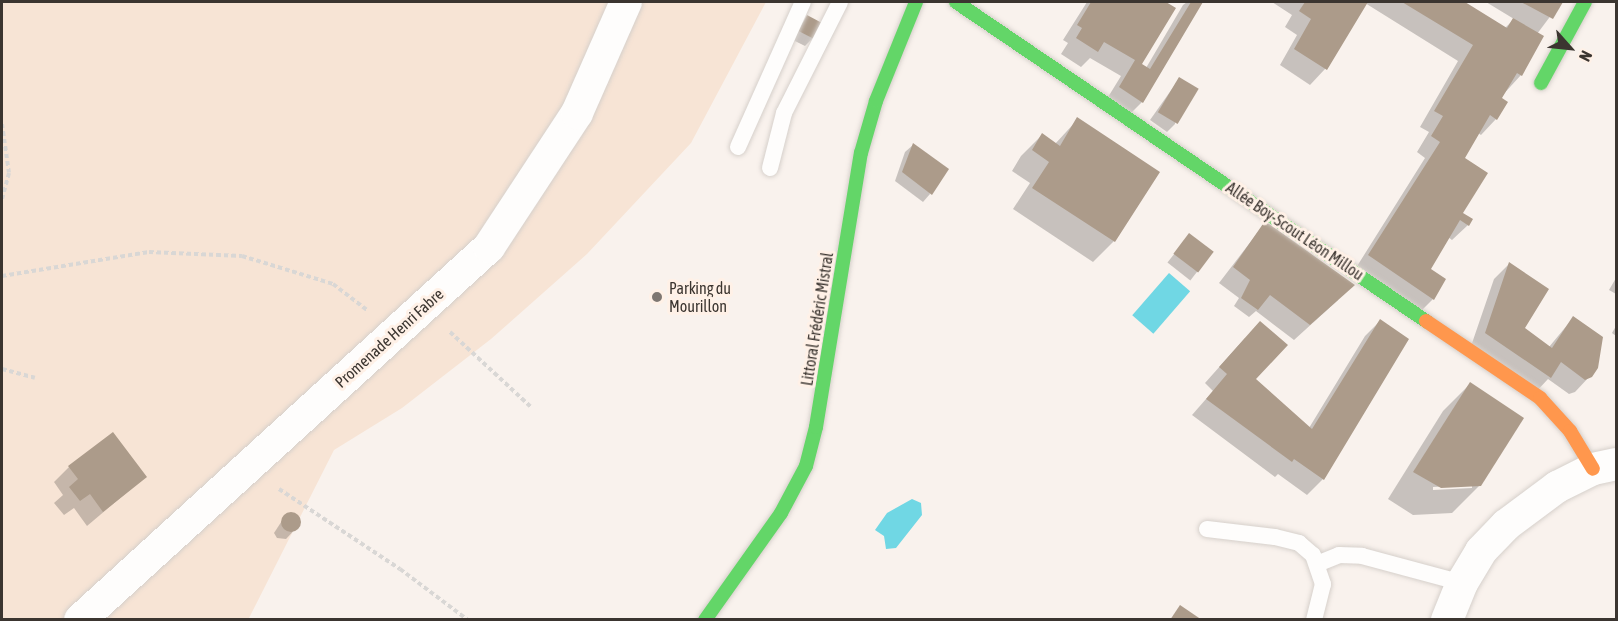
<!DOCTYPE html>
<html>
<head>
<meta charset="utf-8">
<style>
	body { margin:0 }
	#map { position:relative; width:1618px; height:621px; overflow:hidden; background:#f9f2ed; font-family:"Asap Condensed",sans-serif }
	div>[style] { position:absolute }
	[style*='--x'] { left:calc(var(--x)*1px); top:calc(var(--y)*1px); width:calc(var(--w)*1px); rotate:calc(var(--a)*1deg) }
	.green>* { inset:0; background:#f7e4d5 }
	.water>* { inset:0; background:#70d7e4; transform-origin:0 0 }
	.shadow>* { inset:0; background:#0003; transform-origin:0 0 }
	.building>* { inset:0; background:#ac9b8a; transform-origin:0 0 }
	.round { border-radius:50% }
	.path>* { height:4px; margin-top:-2px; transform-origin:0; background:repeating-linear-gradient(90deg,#d9d7d5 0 4.5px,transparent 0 7.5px) }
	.roads { filter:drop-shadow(0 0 2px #d6d0cb) drop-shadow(0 0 2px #d6d0cb) }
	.lane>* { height:16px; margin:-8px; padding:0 8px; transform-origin:8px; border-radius:8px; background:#fefdfc }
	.street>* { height:32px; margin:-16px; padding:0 16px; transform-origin:16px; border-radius:16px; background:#fefdfc }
	.fast>* { height:14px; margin:-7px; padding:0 7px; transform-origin:7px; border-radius:7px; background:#63d668 }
	.slow>* { height:14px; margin:-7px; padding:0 7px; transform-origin:7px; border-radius:7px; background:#ff974d }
	.dots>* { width:16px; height:16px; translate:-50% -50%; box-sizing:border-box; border:3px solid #fff1e7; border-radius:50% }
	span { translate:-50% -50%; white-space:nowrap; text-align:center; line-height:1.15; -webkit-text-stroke:6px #fff1e7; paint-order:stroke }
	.street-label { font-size:16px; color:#3b3530 }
	.poi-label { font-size:16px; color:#3b3530 }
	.left { translate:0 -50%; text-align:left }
	.frame { position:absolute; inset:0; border:3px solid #3b3530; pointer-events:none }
	.north { position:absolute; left:1540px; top:18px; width:60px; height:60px; -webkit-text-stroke:4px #fff1e7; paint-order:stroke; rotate:117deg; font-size:16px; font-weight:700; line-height:24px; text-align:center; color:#3b3530 }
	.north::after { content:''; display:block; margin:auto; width:21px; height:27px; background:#3b3530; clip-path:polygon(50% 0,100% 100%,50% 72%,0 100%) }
</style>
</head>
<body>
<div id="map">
	<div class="green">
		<i style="clip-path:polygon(2px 2px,766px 2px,691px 143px,587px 254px,491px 339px,402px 408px,334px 450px,248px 620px,2px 619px)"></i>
	</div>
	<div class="water">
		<i style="left:1169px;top:273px;width:28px;height:56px;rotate:41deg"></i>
		<i style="clip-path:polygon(912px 499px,921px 503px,922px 515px,896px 548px,886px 549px,884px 536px,875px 530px,887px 513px)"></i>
	</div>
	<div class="shadow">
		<i style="clip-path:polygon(1087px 2px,1163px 2px,1174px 8px,1140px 65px,1146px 68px,1183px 5px,1187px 2px,1202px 2px,1142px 102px,1127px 117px,1105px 102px,1121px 76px,1090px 58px,1081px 67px,1061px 54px,1068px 43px,1063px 40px)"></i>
		<i style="clip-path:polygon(1272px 2px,1462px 2px,1505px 28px,1514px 19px,1486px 2px,1561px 2px,1537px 34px,1542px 36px,1521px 75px,1500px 98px,1506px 102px,1496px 119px,1481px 135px,1478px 133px,1463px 157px,1461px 213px,1468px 225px,1452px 240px,1448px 237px,1429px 270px,1433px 299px,1418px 314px,1354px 271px,1425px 158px,1417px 152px,1429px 132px,1420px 127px,1458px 61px,1365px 3px,1325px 69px,1310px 85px,1280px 65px,1297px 35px,1285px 27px,1292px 15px)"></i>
		<i style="clip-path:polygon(808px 16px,813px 38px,805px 46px,791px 39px)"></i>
		<i style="clip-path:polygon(1179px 79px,1175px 124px,1167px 132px,1150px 120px)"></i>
		<i style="clip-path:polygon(1078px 119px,1114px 241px,1093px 262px,1013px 209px,1030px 183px,1012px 171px,1021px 156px,1042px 135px,1055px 144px)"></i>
		<i style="clip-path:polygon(913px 145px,930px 194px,923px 202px,895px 181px,905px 152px)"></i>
		<i style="clip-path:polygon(1265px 223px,1338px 300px,1294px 340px,1256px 311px,1249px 317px,1234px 306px,1239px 298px,1219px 283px)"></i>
		<i style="left:1189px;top:235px;width:29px;height:35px;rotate:38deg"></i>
		<i style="clip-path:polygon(1509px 264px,1523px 329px,1549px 347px,1573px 318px,1590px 376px,1575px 392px,1569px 394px,1548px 379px,1535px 393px,1470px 349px,1494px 279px)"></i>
		<i style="clip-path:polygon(1616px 278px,1616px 294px,1609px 290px)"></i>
		<i style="clip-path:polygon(1380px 321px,1407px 340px,1323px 479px,1307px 495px,1278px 474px,1275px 477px,1192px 415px,1213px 391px,1205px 383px,1245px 338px,1254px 379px,1309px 428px,1365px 336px)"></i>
		<i style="clip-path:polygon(1616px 326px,1616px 336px,1612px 333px)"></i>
		<i style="clip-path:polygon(evenodd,1470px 384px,1480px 485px,1452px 513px,1413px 515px,1388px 499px,1443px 411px,1470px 384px,1472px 485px,1472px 488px,1433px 490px,1433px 487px,1472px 485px)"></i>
		<i style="clip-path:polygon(69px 467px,145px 477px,87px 526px,74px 508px,64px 515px,54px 503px,63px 495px,54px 482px)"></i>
		<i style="clip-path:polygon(287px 513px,300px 518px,300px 524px,286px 539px,277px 538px,274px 533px)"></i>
	</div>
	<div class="building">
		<i style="clip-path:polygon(1091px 2px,1166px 2px,1176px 8px,1142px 64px,1150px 69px,1191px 2px,1203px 2px,1143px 103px,1119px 87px,1135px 60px,1104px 42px,1098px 52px,1076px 38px,1082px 28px,1077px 25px)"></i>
		<i style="clip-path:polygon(1305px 2px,1368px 2px,1327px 70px,1294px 49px,1311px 19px,1299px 11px)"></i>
		<i style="clip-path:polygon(1402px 2px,1465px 2px,1507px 28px,1513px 18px,1544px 36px,1522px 76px,1517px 73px,1502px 98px,1508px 102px,1497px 120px,1490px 115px,1465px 158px,1488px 173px,1463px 213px,1473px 219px,1469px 226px,1460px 220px,1431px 269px,1446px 279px,1434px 300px,1368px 255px,1440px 142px,1431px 136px,1443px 116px,1434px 111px,1473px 45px)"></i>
		<i style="clip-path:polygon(1521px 2px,1563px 2px,1553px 19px)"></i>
		<i style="left:807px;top:15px;width:17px;height:18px;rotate:28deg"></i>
		<i style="left:1179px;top:77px;width:23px;height:41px;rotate:31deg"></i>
		<i style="clip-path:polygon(1077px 117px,1160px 172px,1115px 242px,1032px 188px,1049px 162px,1032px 150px,1042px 133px,1060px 146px)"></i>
		<i style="clip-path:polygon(913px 143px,949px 169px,932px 195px,902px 172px)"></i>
		<i style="clip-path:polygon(1265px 221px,1355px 285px,1310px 325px,1270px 295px,1258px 310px,1241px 298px,1250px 280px,1233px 267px)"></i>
		<i style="left:1189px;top:233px;width:31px;height:26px;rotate:37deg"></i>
		<i style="clip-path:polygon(1509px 262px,1549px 289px,1525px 328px,1552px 348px,1573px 316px,1603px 337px,1598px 368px,1592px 377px,1585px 380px,1561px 362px,1551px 378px,1485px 333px)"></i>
		<i style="clip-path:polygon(1380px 319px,1409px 339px,1324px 480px,1294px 459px,1292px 462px,1206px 399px,1227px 374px,1219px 367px,1260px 321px,1288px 345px,1256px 379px,1312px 429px)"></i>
		<i style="clip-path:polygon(1470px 382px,1524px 418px,1481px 486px,1441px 488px,1413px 472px)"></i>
		<i style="clip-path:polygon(113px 432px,147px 477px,103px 512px,90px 494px,80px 501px,69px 487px,78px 479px,68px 466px)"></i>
		<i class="round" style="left:281px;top:512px;width:20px;height:20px"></i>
		<i style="clip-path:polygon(1180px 605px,1202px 620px,1170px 620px)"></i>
	</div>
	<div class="path">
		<i style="--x:2;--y:124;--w:49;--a:81.9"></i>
		<i style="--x:9;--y:173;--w:27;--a:105"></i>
		<i style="--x:2;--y:276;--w:149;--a:-9.3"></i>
		<i style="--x:149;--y:252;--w:93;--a:2.5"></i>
		<i style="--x:242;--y:256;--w:95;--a:17.1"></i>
		<i style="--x:333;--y:284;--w:43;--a:37.4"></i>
		<i style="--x:450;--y:332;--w:110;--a:42.8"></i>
		<i style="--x:2;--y:369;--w:34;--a:15"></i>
		<i style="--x:279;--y:489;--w:145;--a:33.5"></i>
		<i style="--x:400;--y:569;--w:85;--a:36.9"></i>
	</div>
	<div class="roads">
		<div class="lane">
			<i style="--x:738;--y:147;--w:159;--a:-65.9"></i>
			<i style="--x:770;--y:168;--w:57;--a:-75.7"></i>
			<i style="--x:784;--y:113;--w:124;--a:-63.2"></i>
			<i style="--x:1207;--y:529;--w:68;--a:6.7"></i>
			<i style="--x:1275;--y:537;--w:25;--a:14"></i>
			<i style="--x:1299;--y:543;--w:18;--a:41"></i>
			<i style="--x:1313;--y:555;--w:31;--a:71"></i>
			<i style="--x:1323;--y:584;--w:37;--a:104"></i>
			<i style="--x:1317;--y:564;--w:24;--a:-22"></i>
			<i style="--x:1339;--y:555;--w:23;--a:2"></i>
			<i style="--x:1362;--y:556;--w:104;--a:15.1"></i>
		</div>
		<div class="street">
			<i style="--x:80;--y:620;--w:554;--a:-42.36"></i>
			<i style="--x:489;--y:247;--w:160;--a:-56.7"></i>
			<i style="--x:577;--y:113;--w:121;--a:-66.2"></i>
			<i style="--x:1447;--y:620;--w:40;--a:-68"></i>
			<i style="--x:1462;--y:583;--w:37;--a:-59"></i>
			<i style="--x:1481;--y:551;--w:36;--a:-46"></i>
			<i style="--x:1506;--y:525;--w:64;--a:-36.7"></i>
			<i style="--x:1557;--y:487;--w:40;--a:-26.6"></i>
			<i style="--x:1593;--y:469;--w:24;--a:-12"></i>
		</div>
		<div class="fast">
			<i style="--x:956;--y:2;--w:568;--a:34.17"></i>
			<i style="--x:1541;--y:83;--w:92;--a:-61.5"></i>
			<i style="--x:705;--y:620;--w:131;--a:-54.6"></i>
			<i style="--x:781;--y:513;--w:53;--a:-62"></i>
			<i style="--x:806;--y:466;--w:40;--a:-75.6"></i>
			<i style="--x:816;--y:427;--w:278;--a:-80.7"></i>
			<i style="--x:861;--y:153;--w:54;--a:-73.9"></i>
			<i style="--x:876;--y:101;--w:107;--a:-68"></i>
		</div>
		<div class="slow">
			<i style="--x:1426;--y:321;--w:138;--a:34"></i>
			<i style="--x:1540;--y:398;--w:45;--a:47.7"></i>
			<i style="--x:1570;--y:431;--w:44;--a:58.8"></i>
		</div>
	</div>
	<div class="dots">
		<i style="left:657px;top:297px;background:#7e7772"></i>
	</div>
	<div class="street-label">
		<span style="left:1295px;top:231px;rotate:34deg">Allée Boy-Scout Léon Millou</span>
		<span style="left:817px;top:319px;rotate:-81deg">Littoral Frédéric Mistral</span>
		<span style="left:389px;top:338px;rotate:-42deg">Promenade Henri Fabre</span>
	</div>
	<div class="poi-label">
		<span class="left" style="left:669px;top:297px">Parking du<br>Mourillon</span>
	</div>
	<div class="frame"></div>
	<div class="north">N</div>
</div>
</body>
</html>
